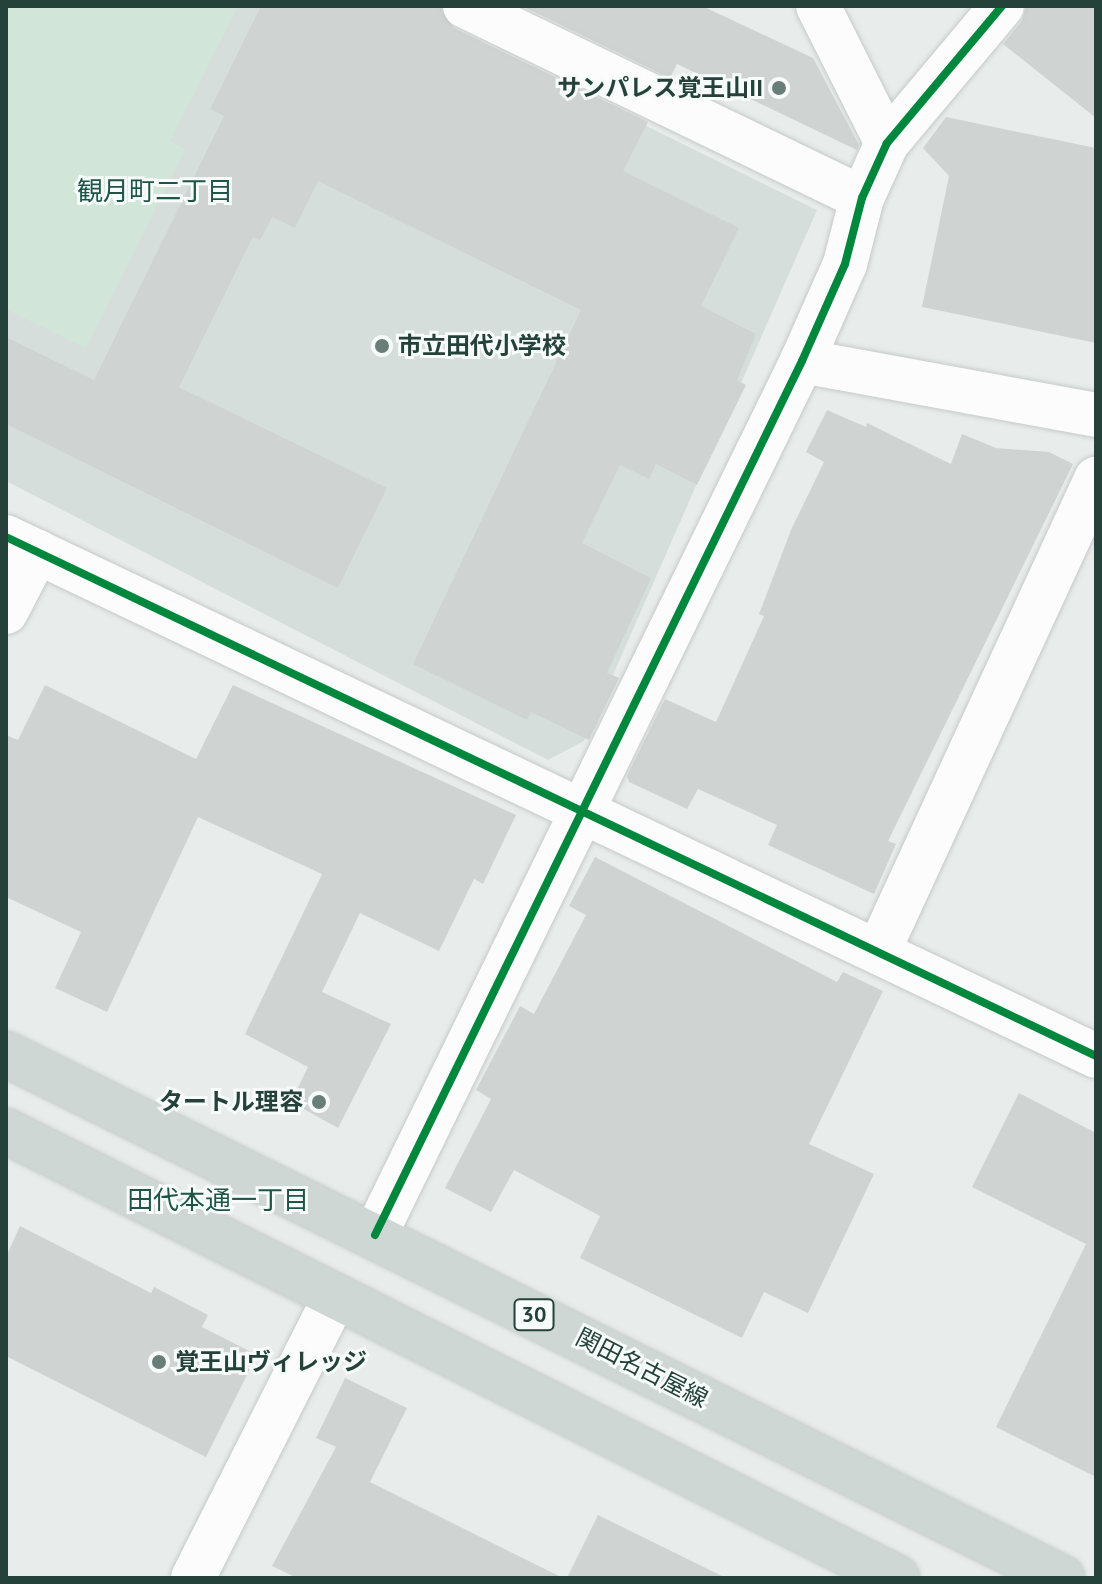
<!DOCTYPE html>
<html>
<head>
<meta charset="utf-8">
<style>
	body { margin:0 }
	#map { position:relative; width:1102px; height:1584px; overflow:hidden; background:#e8edeb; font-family:"PT Sans","Noto Sans JP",sans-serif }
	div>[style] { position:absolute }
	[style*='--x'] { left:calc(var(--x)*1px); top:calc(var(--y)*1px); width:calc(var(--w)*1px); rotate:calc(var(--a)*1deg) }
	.built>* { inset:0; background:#d6dedb }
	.green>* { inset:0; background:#d1e6d8 }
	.building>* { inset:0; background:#cfd4d2 }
	.roads { filter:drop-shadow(0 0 2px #c5cac8) drop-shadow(0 0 2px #c5cac8) }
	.minor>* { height:44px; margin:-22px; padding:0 22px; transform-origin:22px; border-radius:22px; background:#fcfcfc }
	.major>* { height:44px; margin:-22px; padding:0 22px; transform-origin:22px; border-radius:22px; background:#cfd7d5 }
	.cycleway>* { height:8px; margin:-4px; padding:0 4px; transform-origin:4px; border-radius:4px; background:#00873e }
	.dots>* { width:22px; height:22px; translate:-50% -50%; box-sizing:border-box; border:4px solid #f7fbf9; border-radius:50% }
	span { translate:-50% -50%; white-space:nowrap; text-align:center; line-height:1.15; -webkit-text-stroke:6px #f7fbf9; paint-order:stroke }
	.shield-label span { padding:2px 6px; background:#f7fbf9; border:2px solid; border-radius:6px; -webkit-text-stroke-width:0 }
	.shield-label { font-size:22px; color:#24423a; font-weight:700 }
	.poi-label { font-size:24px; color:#24423a; font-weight:700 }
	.right { translate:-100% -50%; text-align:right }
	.left { translate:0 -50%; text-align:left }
	.street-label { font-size:24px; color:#24423a }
	.neighbourhood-label { font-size:26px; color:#1f5548 }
	.frame { position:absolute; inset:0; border:8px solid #24423a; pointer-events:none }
</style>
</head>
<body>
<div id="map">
	<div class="built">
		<i style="clip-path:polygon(6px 6px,403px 6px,817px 210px,584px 741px,548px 760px,6px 481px)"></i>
	</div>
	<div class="green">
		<i style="clip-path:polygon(6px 6px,238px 6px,170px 141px,185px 150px,86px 348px,6px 309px)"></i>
	</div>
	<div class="building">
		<i style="clip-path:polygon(261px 6px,440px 6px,454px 28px,648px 122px,623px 171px,739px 228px,701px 306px,756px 334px,737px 380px,746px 385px,697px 485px,656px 464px,649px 479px,620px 465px,582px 543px,651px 578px,607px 673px,619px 678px,589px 740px,531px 712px,527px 720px,413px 664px,581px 310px,318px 181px,295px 228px,272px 217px,260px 240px,253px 237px,179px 387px,387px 488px,338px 588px,6px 424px,6px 337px,94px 380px,224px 116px,210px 109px)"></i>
		<i style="clip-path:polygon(522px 6px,702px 6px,813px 58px,859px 145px,857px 150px,677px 64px,670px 78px)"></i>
		<i style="clip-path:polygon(1026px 6px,1096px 6px,1096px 118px,1003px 44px,1022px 21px)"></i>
		<i style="clip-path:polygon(946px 117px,1096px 148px,1096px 343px,922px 307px,949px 176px,923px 148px)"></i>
		<i style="clip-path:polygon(827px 410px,866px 427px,867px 423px,951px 464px,962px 434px,996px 448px,1049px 452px,1073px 464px,888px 841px,896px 844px,874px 894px,768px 845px,777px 825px,698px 789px,687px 809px,629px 782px,627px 776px,665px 699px,716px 722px,764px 616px,759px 614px,791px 530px,824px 462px,806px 452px)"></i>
		<i style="clip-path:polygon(45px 685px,196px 759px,233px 685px,516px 815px,483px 884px,474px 879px,439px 951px,360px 913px,322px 992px,391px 1024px,338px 1128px,291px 1102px,308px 1067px,245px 1034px,322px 874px,198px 817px,107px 1012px,55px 988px,81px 932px,6px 897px,6px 735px,18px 740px)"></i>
		<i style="clip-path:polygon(595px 857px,837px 982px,843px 972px,883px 991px,809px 1144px,874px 1174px,808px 1313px,764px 1292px,742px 1338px,580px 1258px,600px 1216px,514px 1170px,491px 1212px,445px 1188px,491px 1099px,476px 1090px,520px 1006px,534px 1014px,586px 915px,569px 906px)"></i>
		<i style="clip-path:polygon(1019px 1093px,1096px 1133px,1096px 1477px,996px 1427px,1086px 1244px,972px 1187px)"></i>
		<i style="clip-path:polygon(20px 1226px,151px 1293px,154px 1287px,208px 1315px,202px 1327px,257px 1355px,206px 1457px,6px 1356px,6px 1257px)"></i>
		<i style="clip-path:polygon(345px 1378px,407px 1408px,370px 1482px,563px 1578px,297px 1578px,272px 1566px,336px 1447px,316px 1438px)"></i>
		<i style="clip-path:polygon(598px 1515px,726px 1578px,567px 1578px)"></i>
	</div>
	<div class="roads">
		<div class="minor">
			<i style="--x:465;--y:6;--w:441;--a:25.8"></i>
			<i style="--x:818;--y:6;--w:153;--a:63.3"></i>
			<i style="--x:802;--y:361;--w:299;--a:10.4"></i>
			<i style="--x:6;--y:537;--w:1207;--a:25.46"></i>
			<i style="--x:6;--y:612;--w:68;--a:-62.7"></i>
			<i style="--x:879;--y:950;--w:519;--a:-65.26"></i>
			<i style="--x:375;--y:1235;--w:973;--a:-63.96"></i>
			<i style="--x:802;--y:361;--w:106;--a:-66.1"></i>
			<i style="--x:845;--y:264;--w:68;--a:-75.6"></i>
			<i style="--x:862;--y:198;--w:60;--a:-65.6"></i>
			<i style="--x:887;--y:143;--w:179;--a:-50"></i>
			<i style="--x:193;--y:1578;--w:315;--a:-63.2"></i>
		</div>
		<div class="major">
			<i style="--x:6;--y:1054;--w:1179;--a:26.39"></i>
			<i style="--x:6;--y:1131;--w:997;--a:26.64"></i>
		</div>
	</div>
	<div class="cycleway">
		<i style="--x:6;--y:537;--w:1207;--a:25.46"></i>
		<i style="--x:375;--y:1235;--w:973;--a:-63.96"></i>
		<i style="--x:802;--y:361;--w:106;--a:-66.1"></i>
		<i style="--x:845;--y:264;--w:68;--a:-75.6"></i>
		<i style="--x:862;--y:198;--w:60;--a:-65.6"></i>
		<i style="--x:887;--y:143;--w:179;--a:-50"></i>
	</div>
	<div class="dots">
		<i style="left:779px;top:88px;background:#697e78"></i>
		<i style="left:382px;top:346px;background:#697e78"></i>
		<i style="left:319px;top:1102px;background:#697e78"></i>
		<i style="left:159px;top:1362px;background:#697e78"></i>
	</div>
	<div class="shield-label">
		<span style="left:534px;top:1315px">30</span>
	</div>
	<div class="poi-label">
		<span class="right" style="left:763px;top:88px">サンパレス覚王山II</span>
		<span class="left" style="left:398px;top:346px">市立田代小学校</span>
		<span class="right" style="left:303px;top:1102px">タートル理容</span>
		<span class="left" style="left:175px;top:1362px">覚王山ヴィレッジ</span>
	</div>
	<div class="street-label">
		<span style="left:642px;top:1368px;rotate:27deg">関田名古屋線</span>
	</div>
	<div class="neighbourhood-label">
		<span style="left:155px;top:191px">観月町二丁目</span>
		<span style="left:218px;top:1200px">田代本通一丁目</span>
	</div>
	<div class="frame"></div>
</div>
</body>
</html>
